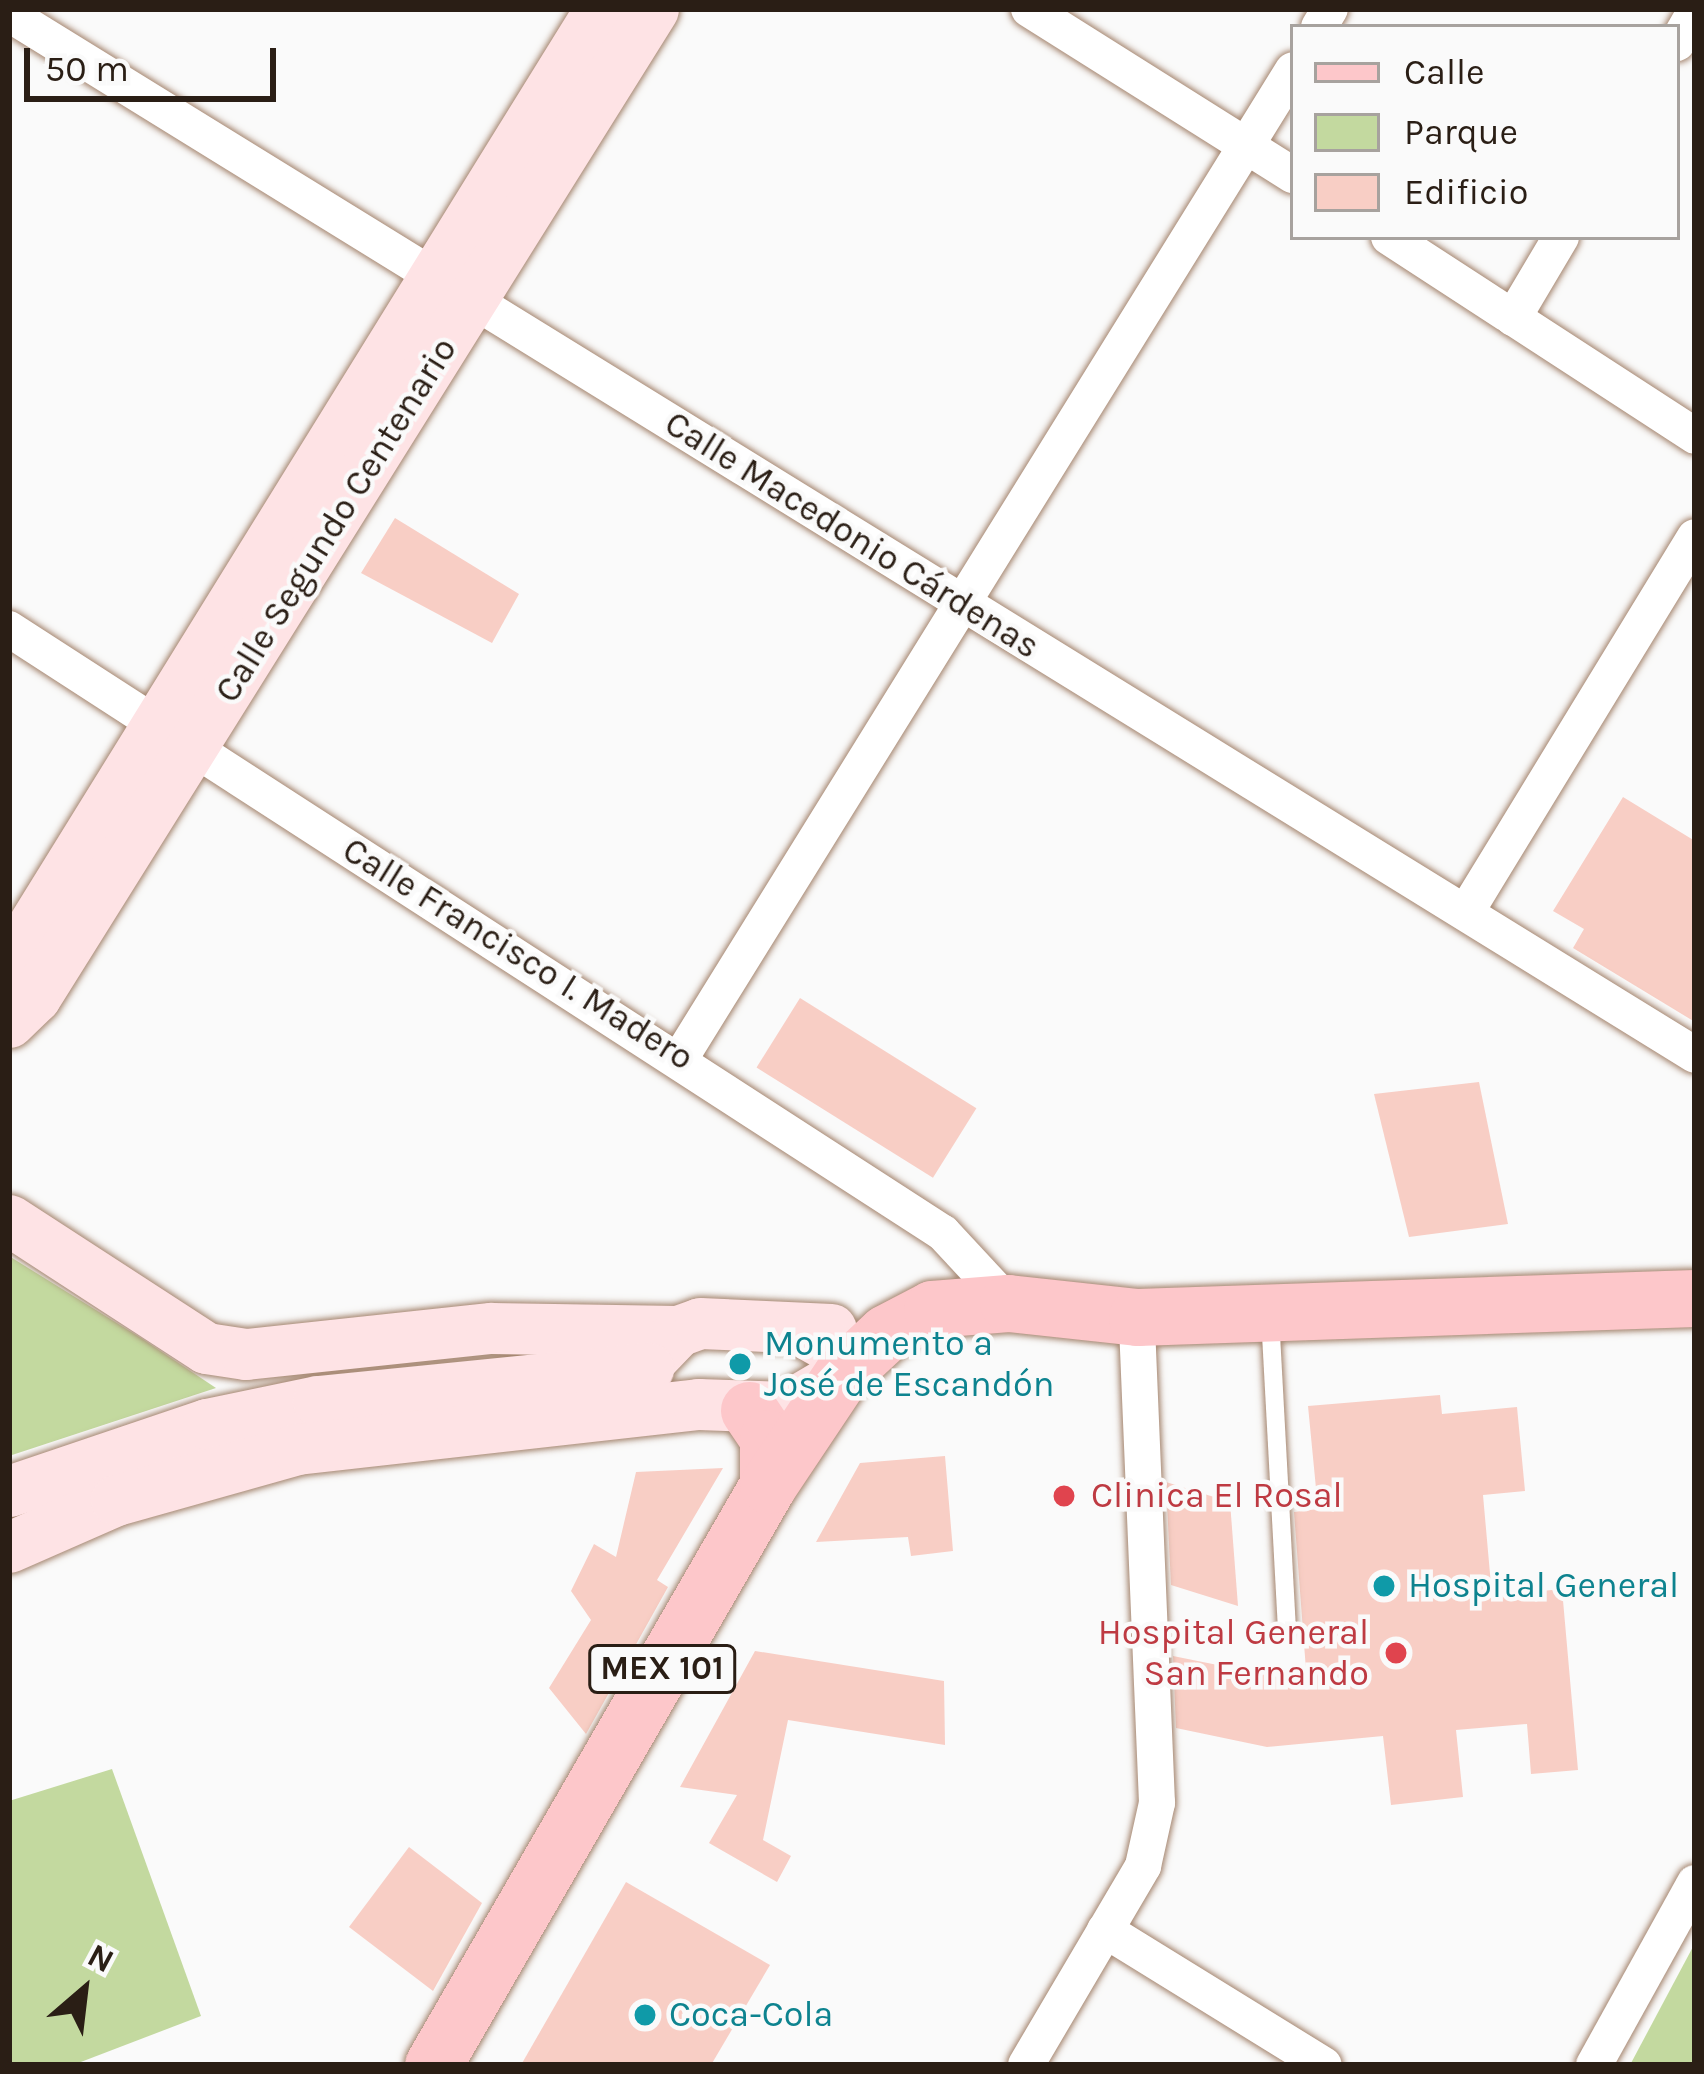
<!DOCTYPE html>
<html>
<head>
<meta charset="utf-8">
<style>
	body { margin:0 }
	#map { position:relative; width:1704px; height:2074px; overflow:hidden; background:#fafafa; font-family:Karla,sans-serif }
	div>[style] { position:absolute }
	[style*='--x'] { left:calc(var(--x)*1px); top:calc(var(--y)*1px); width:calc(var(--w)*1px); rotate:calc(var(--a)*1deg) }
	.green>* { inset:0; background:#c3d99f }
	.building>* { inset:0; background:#f8cec5; transform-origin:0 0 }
	.roads { filter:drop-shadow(0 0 3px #a58670) drop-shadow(0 0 3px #a58670) }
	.lane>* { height:18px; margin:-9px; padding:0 9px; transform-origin:9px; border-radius:9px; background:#fff }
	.street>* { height:36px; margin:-18px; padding:0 18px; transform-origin:18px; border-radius:18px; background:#fff }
	.secondary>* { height:51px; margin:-25.5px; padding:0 25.5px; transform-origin:25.5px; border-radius:25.5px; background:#fee3e5 }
	.primary>* { height:57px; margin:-28.5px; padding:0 28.5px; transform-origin:28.5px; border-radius:28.5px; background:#fdc7ca }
	.dots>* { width:33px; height:33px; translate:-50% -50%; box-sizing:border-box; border:6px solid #fafafa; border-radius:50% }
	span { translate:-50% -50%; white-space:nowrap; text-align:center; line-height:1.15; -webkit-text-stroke:9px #fafafa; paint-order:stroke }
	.shield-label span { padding:3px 9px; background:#fafafa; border:3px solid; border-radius:9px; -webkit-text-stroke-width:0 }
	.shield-label { font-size:33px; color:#2a1e15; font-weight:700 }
	.street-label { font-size:36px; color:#2a1e15 }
	.culture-label { font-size:36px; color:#0d838f }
	.left { translate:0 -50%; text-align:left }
	.health-label { font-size:36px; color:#be3a42 }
	.right { translate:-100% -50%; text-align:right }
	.frame { position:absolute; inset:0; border:12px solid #2a1e15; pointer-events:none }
	.legend { position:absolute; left:1290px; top:24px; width:390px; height:216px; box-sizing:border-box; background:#fafafa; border:3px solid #a7a29e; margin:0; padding:15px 21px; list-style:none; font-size:36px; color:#2a1e15 }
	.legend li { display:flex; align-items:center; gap:24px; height:60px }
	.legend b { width:60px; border:3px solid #a7a29e }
	.north { position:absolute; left:24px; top:1930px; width:120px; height:120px; -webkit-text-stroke:9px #fafafa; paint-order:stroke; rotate:28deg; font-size:33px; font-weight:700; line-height:48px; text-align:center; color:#2a1e15 }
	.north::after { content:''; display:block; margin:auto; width:42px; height:54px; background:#2a1e15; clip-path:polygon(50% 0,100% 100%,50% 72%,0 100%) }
	.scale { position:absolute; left:24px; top:48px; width:252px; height:54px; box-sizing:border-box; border:6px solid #2a1e15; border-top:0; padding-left:15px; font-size:36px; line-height:42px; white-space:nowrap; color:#2a1e15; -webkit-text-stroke:9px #fafafa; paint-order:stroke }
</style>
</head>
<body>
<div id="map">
	<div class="green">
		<i style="clip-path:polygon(9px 1256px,141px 1338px,216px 1388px,9px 1456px)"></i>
		<i style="clip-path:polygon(112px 1769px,201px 2016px,73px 2065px,9px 2065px,9px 1801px)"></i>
		<i style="clip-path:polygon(1695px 1943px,1695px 2065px,1630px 2065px)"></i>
	</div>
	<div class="building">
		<i style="clip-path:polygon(395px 518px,519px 594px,492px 643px,361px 573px)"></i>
		<i style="clip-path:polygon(1623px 797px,1695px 841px,1695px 1022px,1573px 948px,1584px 929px,1553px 911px)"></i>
		<i style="left:800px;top:998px;width:208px;height:82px;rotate:32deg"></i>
		<i style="clip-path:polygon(1479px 1082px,1508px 1224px,1409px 1237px,1374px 1094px)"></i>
		<i style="clip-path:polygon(1440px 1395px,1442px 1414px,1517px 1407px,1525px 1491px,1483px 1495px,1492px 1596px,1562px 1589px,1578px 1770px,1531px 1774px,1527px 1724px,1456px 1730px,1463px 1797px,1391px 1805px,1383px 1736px,1267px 1747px,1176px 1728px,1173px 1656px,1307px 1683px,1294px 1512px,1318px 1509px,1308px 1406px)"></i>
		<i style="clip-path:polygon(945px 1456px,953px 1551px,911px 1556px,908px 1537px,816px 1542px,860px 1463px)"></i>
		<i style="clip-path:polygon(723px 1468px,657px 1580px,668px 1587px,586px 1734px,549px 1688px,591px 1620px,571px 1591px,594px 1544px,616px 1557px,636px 1472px)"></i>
		<i style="clip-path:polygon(1166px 1482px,1230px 1502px,1238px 1606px,1171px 1585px)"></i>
		<i style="clip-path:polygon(755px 1651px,944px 1681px,945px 1745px,788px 1720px,763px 1840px,791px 1856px,777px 1882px,709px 1843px,737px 1795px,680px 1787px)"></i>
		<i style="clip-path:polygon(409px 1847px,482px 1903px,433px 1991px,349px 1927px)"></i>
		<i style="clip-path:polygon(626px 1882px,770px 1965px,711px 2065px,521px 2065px)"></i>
	</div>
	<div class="roads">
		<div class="lane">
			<i style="--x:1270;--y:1316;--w:311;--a:86.9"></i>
		</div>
		<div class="street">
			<i style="--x:1029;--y:9;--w:312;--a:32.2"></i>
			<i style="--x:9;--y:14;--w:1981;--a:31.69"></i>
			<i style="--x:1319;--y:27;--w:21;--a:-59"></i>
			<i style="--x:1677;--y:43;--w:36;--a:-60"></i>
			<i style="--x:1389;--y:237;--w:365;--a:33"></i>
			<i style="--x:1513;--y:318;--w:94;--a:-59.3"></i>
			<i style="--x:9;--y:629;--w:1112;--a:32.89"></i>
			<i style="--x:943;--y:1233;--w:96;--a:47.1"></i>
			<i style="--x:1466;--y:912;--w:439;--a:-58.6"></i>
			<i style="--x:681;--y:1057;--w:1161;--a:-58.2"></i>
			<i style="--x:1105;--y:1930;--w:257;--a:31.7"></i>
			<i style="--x:1026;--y:2065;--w:231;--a:-59.5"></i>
			<i style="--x:1143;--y:1866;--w:65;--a:-77.5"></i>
			<i style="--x:1157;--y:1803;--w:486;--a:-92.4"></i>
			<i style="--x:1594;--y:2065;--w:208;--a:-61"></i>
		</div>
		<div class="secondary">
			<i style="--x:9;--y:964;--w:1123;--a:-58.25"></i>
			<i style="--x:9;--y:1022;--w:36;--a:-44"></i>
			<i style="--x:35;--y:997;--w:1165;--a:-57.97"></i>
			<i style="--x:9;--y:1220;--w:235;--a:33"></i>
			<i style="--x:206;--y:1348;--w:40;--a:8.5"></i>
			<i style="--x:246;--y:1354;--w:246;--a:-6.1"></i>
			<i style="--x:491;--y:1328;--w:187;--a:0.9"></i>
			<i style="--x:654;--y:1356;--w:35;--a:-46"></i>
			<i style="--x:678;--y:1331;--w:23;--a:-20"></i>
			<i style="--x:700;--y:1323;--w:131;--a:2.6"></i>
			<i style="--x:9;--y:1491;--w:209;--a:-18.7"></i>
			<i style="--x:207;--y:1424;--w:113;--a:-11.7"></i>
			<i style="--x:318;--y:1401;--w:332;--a:-5.7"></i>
			<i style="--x:9;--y:1547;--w:117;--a:-23.7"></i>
			<i style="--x:116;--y:1500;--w:188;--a:-15.7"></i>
			<i style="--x:297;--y:1449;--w:404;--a:-6.4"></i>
			<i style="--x:698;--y:1404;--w:88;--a:2"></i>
			<i style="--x:786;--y:1407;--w:65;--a:-30.5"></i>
			<i style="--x:842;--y:1374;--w:31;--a:-115"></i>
			<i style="--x:829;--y:1346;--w:35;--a:-151"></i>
		</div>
		<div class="primary">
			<i style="--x:749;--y:1410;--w:34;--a:56"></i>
			<i style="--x:768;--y:1438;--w:47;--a:90"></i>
			<i style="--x:433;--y:2065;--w:670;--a:-59.99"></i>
			<i style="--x:768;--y:1485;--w:133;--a:-56.3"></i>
			<i style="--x:842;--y:1374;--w:60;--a:-43"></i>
			<i style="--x:886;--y:1333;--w:52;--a:-27.6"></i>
			<i style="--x:932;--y:1309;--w:76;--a:-4.5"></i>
			<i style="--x:1008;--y:1303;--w:130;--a:6.2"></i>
			<i style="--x:1137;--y:1317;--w:558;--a:-1.95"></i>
		</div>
	</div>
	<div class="dots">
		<i style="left:740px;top:1364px;background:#0f9aa8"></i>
		<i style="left:1064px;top:1496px;background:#e0444e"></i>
		<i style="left:1384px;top:1586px;background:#0f9aa8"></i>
		<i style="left:1396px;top:1653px;background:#e0444e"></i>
		<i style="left:645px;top:2015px;background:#0f9aa8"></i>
	</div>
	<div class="shield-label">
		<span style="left:662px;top:1669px">MEX 101</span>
	</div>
	<div class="street-label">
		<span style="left:336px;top:520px;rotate:-58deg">Calle Segundo Centenario</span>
		<span style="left:852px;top:535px;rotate:32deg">Calle Macedonio Cárdenas</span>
		<span style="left:518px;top:954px;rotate:32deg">Calle Francisco I. Madero</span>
	</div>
	<div class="culture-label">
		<span class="left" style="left:764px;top:1364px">Monumento a<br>José de Escandón</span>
		<span class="left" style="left:1408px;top:1586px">Hospital General</span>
		<span class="left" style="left:669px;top:2015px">Coca-Cola</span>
	</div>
	<div class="health-label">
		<span class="left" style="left:1091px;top:1496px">Clinica El Rosal</span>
		<span class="right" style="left:1369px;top:1653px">Hospital General<br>San Fernando</span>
	</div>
	<div class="frame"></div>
	<ul class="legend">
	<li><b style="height:15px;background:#fdc7ca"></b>Calle</li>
	<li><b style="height:33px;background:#c3d99f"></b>Parque</li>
	<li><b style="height:33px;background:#f8cec5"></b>Edificio</li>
	</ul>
	<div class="north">N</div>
	<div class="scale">50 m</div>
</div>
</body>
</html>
